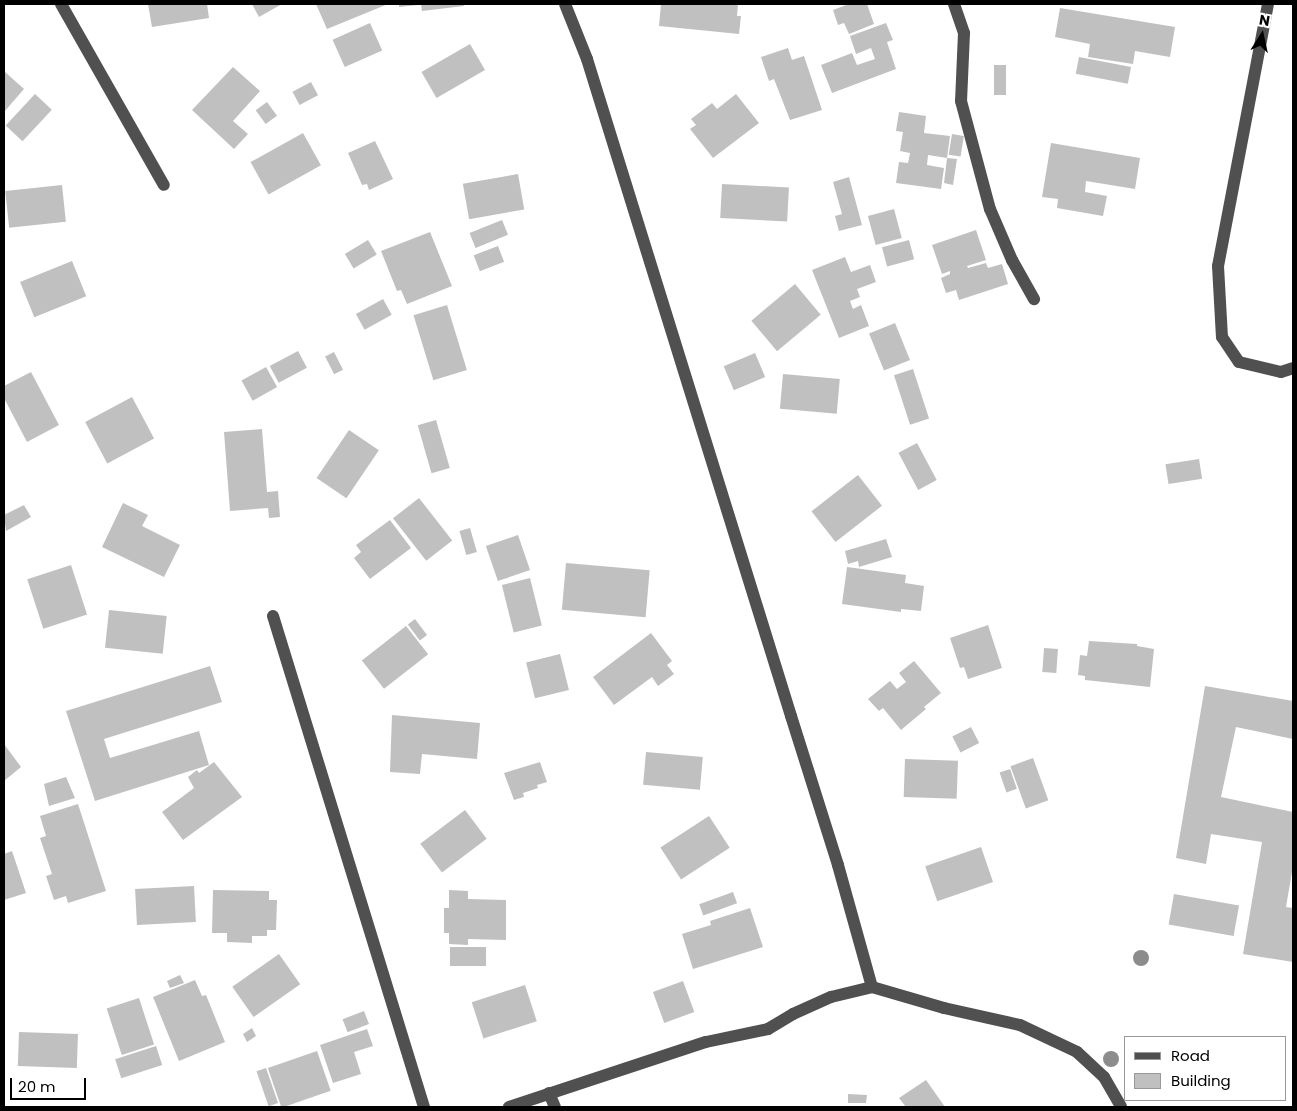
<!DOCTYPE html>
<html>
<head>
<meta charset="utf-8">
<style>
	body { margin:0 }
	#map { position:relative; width:1297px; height:1111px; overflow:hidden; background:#fff; font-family:Poppins,sans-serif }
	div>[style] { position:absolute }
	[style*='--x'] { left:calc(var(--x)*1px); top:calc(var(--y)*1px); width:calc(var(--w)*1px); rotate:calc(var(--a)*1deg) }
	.building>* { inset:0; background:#c0c0c0; transform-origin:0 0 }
	.minor>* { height:12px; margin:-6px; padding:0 6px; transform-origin:6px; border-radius:6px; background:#505050 }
	.trees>* { width:16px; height:16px; margin:-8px; border-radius:50%; background:#8c8c8c }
	span { translate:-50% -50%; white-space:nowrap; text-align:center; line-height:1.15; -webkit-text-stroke:4px #fff; paint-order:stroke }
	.frame { position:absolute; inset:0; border:5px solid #000; pointer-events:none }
	.legend { position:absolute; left:1124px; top:1036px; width:162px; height:65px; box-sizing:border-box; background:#fff; border:1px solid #999; margin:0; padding:6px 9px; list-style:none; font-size:15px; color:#000 }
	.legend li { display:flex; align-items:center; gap:10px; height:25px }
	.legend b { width:25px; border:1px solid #999 }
	.north { position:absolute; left:1237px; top:10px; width:50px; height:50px; -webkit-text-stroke:4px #fff; paint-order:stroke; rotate:10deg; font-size:14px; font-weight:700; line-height:20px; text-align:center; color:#000 }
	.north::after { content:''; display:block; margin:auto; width:18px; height:22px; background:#000; clip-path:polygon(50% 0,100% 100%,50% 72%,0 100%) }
	.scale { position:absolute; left:10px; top:1078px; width:76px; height:22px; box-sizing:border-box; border:2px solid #000; border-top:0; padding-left:6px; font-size:15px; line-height:18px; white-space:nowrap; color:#000; -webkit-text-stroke:4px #fff; paint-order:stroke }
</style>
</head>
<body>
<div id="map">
	<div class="building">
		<i style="clip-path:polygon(148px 4px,207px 4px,209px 18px,152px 27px)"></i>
		<i style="clip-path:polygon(252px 4px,282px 4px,259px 17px)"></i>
		<i style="clip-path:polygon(316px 4px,388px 4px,327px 29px)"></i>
		<i style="clip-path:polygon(399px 4px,418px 4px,418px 5px,399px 7px)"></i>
		<i style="clip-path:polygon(421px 4px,463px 4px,464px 6px,422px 11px)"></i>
		<i style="clip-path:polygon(661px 4px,738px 4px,737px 16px,741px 16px,739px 34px,659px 26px)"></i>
		<i style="clip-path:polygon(849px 4px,867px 4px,874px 24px,849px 34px,844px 23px,838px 25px,833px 10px)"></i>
		<i style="clip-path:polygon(1060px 8px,1175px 27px,1170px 57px,1135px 51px,1133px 64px,1088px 57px,1090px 44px,1055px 37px)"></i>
		<i style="left:370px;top:23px;width:30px;height:41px;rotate:66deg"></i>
		<i style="clip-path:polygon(886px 23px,893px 40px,887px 42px,896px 69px,832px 93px,821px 65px,852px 53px,857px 65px,875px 59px,871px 48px,856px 54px,850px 36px)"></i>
		<i style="left:470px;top:44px;width:30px;height:56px;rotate:60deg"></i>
		<i style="clip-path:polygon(788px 48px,792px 60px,804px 56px,822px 110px,790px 120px,774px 79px,769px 81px,761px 57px)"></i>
		<i style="left:1079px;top:57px;width:53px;height:17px;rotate:11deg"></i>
		<i style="left:994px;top:65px;width:12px;height:30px"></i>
		<i style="clip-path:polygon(233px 67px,260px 91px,233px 121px,248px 134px,234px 149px,192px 110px)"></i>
		<i style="clip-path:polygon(4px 71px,24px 89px,4px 112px)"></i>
		<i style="left:311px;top:82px;width:15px;height:21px;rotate:62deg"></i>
		<i style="left:35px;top:94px;width:23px;height:43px;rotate:43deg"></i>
		<i style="clip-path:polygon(736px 94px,759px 123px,713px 158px,690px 129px,696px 125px,691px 119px,712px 103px,717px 109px)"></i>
		<i style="left:267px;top:102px;width:17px;height:14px;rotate:54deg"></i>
		<i style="clip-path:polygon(899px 112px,926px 116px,924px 133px,950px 136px,947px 158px,957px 159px,953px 185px,944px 183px,947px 158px,928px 155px,927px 165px,944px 168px,941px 189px,896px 183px,899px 162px,908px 163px,910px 153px,900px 151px,903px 132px,896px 131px)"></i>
		<i style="left:303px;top:133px;width:37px;height:60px;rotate:61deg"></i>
		<i style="left:952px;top:134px;width:12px;height:21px;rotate:9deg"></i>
		<i style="clip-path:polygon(375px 141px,393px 179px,369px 190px,367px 184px,362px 185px,348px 153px)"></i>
		<i style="clip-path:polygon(1051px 143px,1140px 158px,1135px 189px,1086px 181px,1085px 192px,1107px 196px,1103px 216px,1057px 208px,1058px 199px,1042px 197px)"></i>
		<i style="left:518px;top:174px;width:36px;height:56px;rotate:80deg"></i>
		<i style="clip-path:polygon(849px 177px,862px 225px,839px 231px,835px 216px,842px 214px,833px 182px)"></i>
		<i style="left:722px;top:184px;width:67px;height:34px;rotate:3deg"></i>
		<i style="left:62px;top:185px;width:37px;height:57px;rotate:84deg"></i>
		<i style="left:894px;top:209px;width:30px;height:27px;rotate:75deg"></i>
		<i style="left:502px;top:220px;width:16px;height:35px;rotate:68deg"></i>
		<i style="clip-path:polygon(976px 230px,986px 260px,967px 266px,968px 268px,986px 263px,988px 268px,1002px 264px,1008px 284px,959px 300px,956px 290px,946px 293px,941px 278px,950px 274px,950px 271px,942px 274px,932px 245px)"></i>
		<i style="clip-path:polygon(430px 232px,452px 286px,407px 304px,401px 290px,397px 291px,381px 251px)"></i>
		<i style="left:368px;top:240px;width:17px;height:27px;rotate:59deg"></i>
		<i style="left:909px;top:240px;width:20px;height:28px;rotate:75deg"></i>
		<i style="left:498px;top:246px;width:17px;height:26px;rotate:69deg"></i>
		<i style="clip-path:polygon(845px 257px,851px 272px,870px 265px,876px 282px,857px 289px,860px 297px,850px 301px,853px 309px,861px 305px,869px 326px,839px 338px,812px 270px)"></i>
		<i style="left:72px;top:261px;width:38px;height:56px;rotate:68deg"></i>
		<i style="left:795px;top:284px;width:40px;height:57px;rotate:50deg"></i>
		<i style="left:383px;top:299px;width:18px;height:31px;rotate:61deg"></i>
		<i style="left:447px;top:305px;width:68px;height:35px;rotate:73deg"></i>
		<i style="left:895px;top:323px;width:40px;height:28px;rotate:68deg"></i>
		<i style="left:298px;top:351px;width:19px;height:32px;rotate:62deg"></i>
		<i style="left:334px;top:352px;width:20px;height:10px;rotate:63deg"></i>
		<i style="left:755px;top:353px;width:26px;height:34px;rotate:67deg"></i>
		<i style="left:266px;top:367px;width:23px;height:28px;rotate:61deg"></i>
		<i style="left:913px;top:369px;width:52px;height:20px;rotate:72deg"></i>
		<i style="clip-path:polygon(31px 372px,59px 425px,27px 442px,4px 398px,4px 386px)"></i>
		<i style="left:783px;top:374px;width:57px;height:35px;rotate:5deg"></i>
		<i style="left:132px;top:397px;width:47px;height:53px;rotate:62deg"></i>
		<i style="left:436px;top:420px;width:50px;height:19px;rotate:74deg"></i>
		<i style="clip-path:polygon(262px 429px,267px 492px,278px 491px,280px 517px,269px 518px,268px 508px,230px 511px,224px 432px)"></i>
		<i style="left:349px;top:430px;width:36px;height:58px;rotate:34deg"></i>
		<i style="left:917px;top:443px;width:42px;height:21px;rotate:62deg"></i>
		<i style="left:1199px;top:459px;width:20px;height:34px;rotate:81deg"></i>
		<i style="left:858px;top:475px;width:39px;height:59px;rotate:52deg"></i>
		<i style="left:419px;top:498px;width:54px;height:33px;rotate:52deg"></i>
		<i style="clip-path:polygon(123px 503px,148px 515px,142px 526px,180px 545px,164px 577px,102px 547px)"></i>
		<i style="clip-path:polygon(24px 505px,31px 517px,6px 531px,4px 515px)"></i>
		<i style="clip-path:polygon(390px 520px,411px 548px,370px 579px,354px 558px,361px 552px,356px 545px)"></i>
		<i style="left:470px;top:528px;width:25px;height:11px;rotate:74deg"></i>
		<i style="left:518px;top:535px;width:37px;height:34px;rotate:71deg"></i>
		<i style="clip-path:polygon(886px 539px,892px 557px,859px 567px,858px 561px,848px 564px,845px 551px)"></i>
		<i style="left:566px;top:563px;width:84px;height:47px;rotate:5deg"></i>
		<i style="left:71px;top:565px;width:52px;height:46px;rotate:72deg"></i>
		<i style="clip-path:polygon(847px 567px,906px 575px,905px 583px,924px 586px,921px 611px,901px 609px,901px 612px,842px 604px)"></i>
		<i style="left:530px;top:578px;width:49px;height:29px;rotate:76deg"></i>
		<i style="left:109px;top:610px;width:58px;height:38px;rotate:6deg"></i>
		<i style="left:415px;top:619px;width:20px;height:9px;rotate:53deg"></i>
		<i style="clip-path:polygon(988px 625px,1002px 668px,968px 679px,964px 667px,960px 668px,950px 638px)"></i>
		<i style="left:406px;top:626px;width:36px;height:56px;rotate:52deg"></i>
		<i style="clip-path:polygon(651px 633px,672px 661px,667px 665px,674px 674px,658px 686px,652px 677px,614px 705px,593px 677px)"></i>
		<i style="clip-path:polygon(1089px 641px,1137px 644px,1137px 646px,1154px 649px,1150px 687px,1085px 680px,1085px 676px,1078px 675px,1080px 655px,1087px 656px)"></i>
		<i style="left:1044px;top:648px;width:14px;height:24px;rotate:4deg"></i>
		<i style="left:560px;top:654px;width:37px;height:35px;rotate:76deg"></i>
		<i style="clip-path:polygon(914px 661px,941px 693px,924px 707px,926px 709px,901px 730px,883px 708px,879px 711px,868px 699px,890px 681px,897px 689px,906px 682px,899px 673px)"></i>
		<i style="clip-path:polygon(210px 666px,222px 702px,104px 739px,110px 758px,199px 731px,209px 765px,95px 801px,66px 711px)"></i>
		<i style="clip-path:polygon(1205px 686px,1293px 701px,1293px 739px,1236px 727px,1221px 797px,1293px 812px,1293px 866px,1286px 907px,1293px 908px,1293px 962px,1243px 954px,1262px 842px,1211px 834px,1206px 864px,1176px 858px)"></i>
		<i style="clip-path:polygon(392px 715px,480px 723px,477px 759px,422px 754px,420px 774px,390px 772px)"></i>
		<i style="left:971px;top:727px;width:18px;height:21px;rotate:63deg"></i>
		<i style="clip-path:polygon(4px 744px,21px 767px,4px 781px)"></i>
		<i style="left:646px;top:752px;width:57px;height:33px;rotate:5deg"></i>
		<i style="left:1033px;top:758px;width:45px;height:24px;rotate:70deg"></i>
		<i style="left:905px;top:759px;width:53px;height:38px;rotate:2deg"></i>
		<i style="clip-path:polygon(214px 762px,242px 797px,183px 840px,162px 812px,194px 788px,188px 777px,197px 770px,199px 773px)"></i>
		<i style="clip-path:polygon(540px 762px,547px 782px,537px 785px,538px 788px,523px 793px,524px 797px,514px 800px,504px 773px)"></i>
		<i style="left:1010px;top:769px;width:21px;height:11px;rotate:71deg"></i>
		<i style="clip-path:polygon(66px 777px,75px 798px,49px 806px,44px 784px)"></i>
		<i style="clip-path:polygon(78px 804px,106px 891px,68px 903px,66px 896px,54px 900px,46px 876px,52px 874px,40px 838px,46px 836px,40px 816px)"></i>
		<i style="left:465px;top:810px;width:36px;height:56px;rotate:53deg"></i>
		<i style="left:709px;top:816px;width:38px;height:58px;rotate:57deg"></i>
		<i style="left:981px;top:847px;width:37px;height:59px;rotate:71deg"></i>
		<i style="clip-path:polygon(12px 851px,26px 893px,4px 900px,4px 854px)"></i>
		<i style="left:194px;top:886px;width:36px;height:59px;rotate:87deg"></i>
		<i style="clip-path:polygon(213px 890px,269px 891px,269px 900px,277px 900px,276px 930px,267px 930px,267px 936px,252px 936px,252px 943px,227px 942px,227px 933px,212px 933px)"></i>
		<i style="clip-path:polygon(449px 890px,468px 891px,468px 899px,506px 900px,506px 940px,468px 939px,468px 945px,449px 944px,449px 933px,444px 933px,444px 908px,449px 908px)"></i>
		<i style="left:733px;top:892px;width:12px;height:36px;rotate:70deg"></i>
		<i style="left:1174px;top:894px;width:66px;height:31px;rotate:10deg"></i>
		<i style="clip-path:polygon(750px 908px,763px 947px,693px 969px,682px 934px,711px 925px,710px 921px)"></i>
		<i style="left:486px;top:947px;width:19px;height:36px;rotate:90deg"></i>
		<i style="left:279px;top:954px;width:37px;height:57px;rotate:55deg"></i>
		<i style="clip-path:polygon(180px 975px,184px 983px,170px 988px,167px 981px)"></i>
		<i style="clip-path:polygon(195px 980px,202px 996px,206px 995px,225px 1042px,179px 1061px,153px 997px)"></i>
		<i style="left:683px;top:981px;width:33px;height:32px;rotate:70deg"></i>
		<i style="left:525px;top:985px;width:38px;height:56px;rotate:72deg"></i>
		<i style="left:139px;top:998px;width:49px;height:34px;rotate:72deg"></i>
		<i style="left:364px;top:1011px;width:14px;height:23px;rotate:69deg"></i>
		<i style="clip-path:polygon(252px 1028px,256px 1036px,247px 1042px,243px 1034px)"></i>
		<i style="clip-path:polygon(367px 1029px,373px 1046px,354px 1052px,361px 1074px,333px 1083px,320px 1045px)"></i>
		<i style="left:19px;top:1032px;width:59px;height:34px;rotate:2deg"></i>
		<i style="left:156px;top:1046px;width:20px;height:43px;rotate:72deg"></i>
		<i style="left:317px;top:1051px;width:42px;height:52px;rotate:71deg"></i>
		<i style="left:266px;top:1068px;width:37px;height:10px;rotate:71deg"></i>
		<i style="clip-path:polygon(926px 1080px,945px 1107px,906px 1107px,899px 1098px)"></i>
		<i style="clip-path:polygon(848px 1094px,867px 1095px,866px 1103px,848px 1103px)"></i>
	</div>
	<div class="minor">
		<i style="--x:61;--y:4;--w:208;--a:60.4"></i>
		<i style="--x:954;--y:4;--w:31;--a:71"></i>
		<i style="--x:964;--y:33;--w:68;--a:92.5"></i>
		<i style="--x:961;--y:101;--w:112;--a:75"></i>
		<i style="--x:990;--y:209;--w:56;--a:66.7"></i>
		<i style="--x:1012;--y:260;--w:45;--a:60.6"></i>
		<i style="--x:1268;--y:4;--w:267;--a:100.8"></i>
		<i style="--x:1218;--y:266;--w:71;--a:86.8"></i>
		<i style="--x:1222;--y:337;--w:30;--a:56"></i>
		<i style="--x:1239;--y:362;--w:43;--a:13.4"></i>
		<i style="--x:1281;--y:372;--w:13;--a:-18"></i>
		<i style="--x:273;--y:616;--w:514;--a:72.91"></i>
		<i style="--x:872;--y:987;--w:75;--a:16.3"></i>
		<i style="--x:944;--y:1008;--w:78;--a:12.6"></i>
		<i style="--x:1020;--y:1025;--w:63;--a:25.3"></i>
		<i style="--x:1077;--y:1052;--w:37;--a:43"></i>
		<i style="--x:1104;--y:1077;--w:34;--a:60"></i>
		<i style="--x:549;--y:1093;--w:15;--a:67"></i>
		<i style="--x:509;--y:1107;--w:207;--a:-18.3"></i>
		<i style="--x:706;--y:1042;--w:63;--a:-11.8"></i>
		<i style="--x:768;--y:1029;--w:29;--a:-31"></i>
		<i style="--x:793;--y:1014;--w:42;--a:-24.1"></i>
		<i style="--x:831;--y:997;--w:42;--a:-13.7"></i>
		<i style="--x:872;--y:987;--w:127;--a:-105.6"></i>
		<i style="--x:838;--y:865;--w:156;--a:-107.5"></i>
		<i style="--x:791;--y:716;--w:688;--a:-107.25"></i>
		<i style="--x:587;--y:59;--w:59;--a:-111.8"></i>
	</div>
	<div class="trees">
		<i style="left:1141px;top:958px"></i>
		<i style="left:1111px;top:1059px"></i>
	</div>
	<div class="frame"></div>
	<ul class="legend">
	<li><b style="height:6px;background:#505050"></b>Road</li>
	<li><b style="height:14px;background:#c0c0c0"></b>Building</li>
	</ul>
	<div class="north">N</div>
	<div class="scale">20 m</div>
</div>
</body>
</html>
